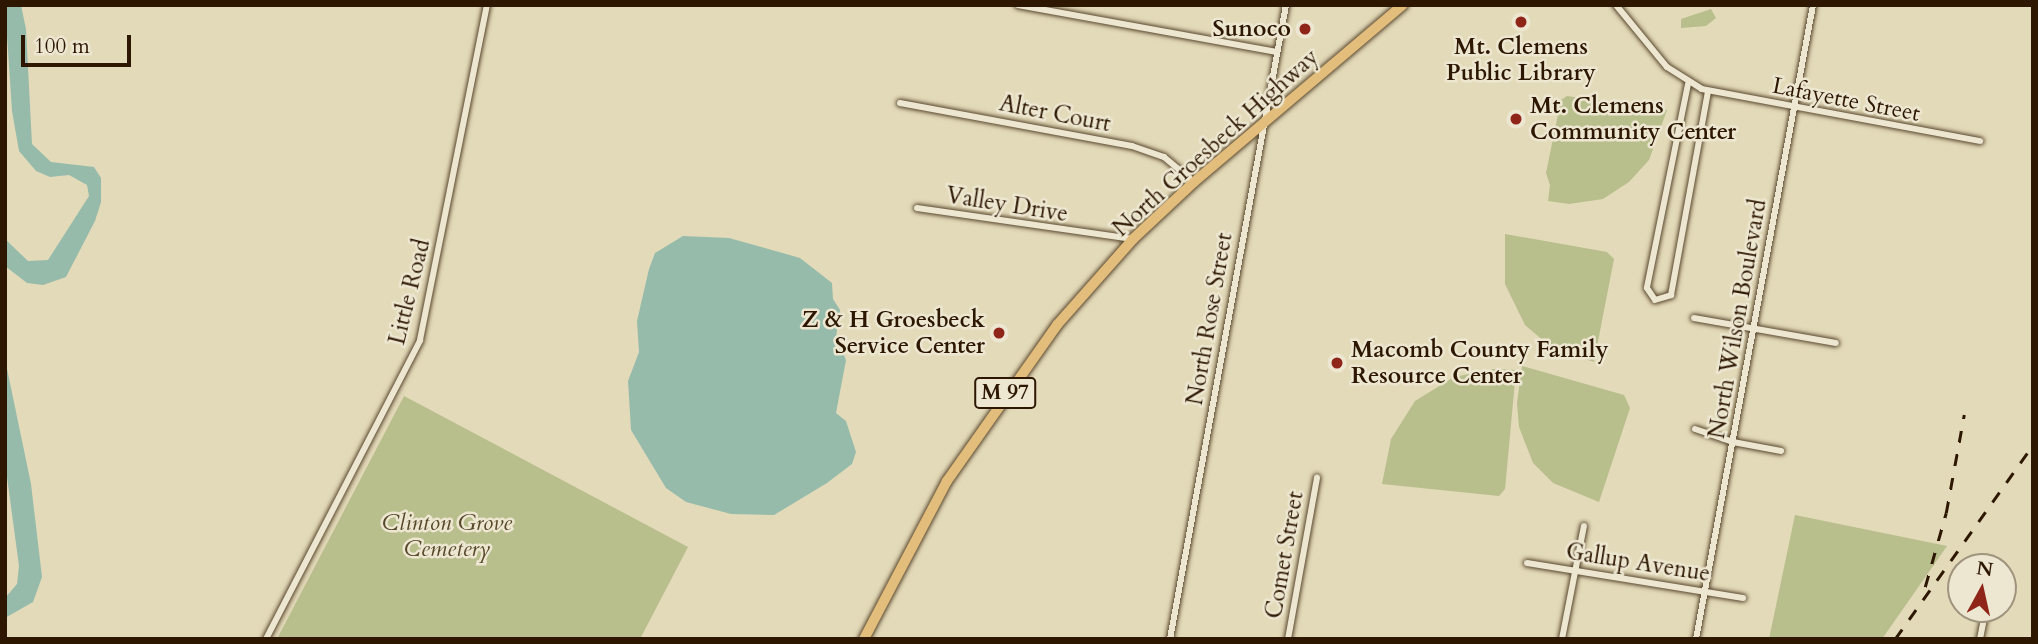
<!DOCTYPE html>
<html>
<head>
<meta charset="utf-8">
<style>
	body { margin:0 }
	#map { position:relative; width:2038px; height:644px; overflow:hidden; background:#e3dab9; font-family:Cardo,serif }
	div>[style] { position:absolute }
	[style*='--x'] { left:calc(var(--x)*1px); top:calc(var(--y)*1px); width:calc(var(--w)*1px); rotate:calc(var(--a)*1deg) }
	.green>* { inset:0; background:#b8be8c }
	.water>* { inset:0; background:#96bbab }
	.roads { filter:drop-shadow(0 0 2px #5a482e) drop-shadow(0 0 2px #5a482e) }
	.minor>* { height:6px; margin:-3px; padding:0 3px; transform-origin:3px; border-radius:3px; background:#ede7d2 }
	.primary>* { height:10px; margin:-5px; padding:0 5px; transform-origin:5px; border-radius:5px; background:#e2bd7c }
	.rail>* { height:2.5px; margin-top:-1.25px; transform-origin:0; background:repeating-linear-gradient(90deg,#2d1700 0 12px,transparent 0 24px) }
	.dots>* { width:19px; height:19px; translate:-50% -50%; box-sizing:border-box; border:4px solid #ede7d2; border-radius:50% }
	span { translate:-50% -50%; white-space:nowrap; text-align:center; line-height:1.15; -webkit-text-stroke:5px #ede7d2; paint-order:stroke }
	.shield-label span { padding:2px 5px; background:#ede7d2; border:2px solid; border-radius:5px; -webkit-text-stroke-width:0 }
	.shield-label { font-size:21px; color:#2d1700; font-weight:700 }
	.poi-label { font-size:23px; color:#2d1700; font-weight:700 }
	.right { translate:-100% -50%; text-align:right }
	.left { translate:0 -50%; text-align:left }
	.street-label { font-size:23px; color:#2d1700 }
	.park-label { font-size:23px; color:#57492a; font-style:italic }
	.frame { position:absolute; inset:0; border:7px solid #2d1700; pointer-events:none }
	.north { position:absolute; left:1947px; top:553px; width:70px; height:70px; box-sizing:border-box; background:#ede7d2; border:2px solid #a0947e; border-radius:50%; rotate:8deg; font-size:19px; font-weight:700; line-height:28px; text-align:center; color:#2d1700 }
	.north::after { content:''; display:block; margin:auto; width:24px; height:32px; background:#8f2418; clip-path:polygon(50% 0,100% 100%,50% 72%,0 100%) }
	.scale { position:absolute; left:21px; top:35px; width:110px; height:32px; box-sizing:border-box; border:4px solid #2d1700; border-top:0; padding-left:9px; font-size:21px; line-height:24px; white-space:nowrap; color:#2d1700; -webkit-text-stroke:5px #ede7d2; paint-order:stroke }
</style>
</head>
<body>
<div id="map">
	<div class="green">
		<i style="clip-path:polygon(1711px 9px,1716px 18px,1706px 26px,1681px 28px,1681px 19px)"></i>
		<i style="clip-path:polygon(1567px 96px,1667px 110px,1649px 160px,1629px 182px,1603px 199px,1569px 204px,1548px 201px,1550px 185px,1546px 173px,1561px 100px)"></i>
		<i style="clip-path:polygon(1505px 234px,1607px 252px,1614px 259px,1594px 362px,1552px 348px,1525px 325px,1505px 284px)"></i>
		<i style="clip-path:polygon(1522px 366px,1624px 395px,1630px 408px,1599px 502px,1553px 483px,1533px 463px,1519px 427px,1517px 403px)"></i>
		<i style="clip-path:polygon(1494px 369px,1516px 370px,1505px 489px,1499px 496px,1382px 484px,1391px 439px,1415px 401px,1454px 377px)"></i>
		<i style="clip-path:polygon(404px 396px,688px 547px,640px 639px,277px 639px)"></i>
		<i style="clip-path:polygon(1795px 515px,1947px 546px,1882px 639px,1769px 639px)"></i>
	</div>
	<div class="water">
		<i style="clip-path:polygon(5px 5px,21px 5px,26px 29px,32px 144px,51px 162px,94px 167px,101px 178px,101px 202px,95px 221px,66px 277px,43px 285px,27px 283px,5px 266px,5px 239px,28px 261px,48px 260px,89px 196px,87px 185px,69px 175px,50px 177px,36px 171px,19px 151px,12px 111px)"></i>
		<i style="clip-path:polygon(683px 236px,729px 238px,779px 252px,800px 258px,832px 283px,833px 299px,840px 310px,836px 337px,846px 360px,836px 413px,846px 421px,856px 452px,852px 464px,827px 483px,774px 515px,731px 514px,686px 502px,666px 488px,631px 430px,628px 381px,639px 352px,637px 321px,649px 269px,655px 253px)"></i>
		<i style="clip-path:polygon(5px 359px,31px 484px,42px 577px,33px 602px,5px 618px,5px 598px,17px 584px,19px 566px,5px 462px)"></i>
	</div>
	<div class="roads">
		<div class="minor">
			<i style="--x:1018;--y:5;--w:263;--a:10.3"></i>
			<i style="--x:1616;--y:5;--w:80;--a:50.6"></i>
			<i style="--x:1667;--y:67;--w:41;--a:32.2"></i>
			<i style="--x:1702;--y:89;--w:283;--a:10.6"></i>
			<i style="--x:1688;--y:84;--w:208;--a:101.4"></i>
			<i style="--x:1647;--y:288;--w:14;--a:56"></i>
			<i style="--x:1655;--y:300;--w:17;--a:-17"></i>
			<i style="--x:1671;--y:295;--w:207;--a:-79.7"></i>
			<i style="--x:900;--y:103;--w:236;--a:10.5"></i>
			<i style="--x:1132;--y:146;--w:34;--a:19"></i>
			<i style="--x:1164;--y:157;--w:39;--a:40"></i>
			<i style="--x:917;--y:208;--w:218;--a:8.2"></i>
			<i style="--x:1694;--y:318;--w:144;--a:10"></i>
			<i style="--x:1695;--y:429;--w:40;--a:18.9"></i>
			<i style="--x:1733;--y:442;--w:49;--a:10.6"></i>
			<i style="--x:1527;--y:563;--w:219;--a:9.2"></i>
			<i style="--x:1976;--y:567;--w:11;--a:-27"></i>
			<i style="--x:1986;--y:562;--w:9;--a:32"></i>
			<i style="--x:266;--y:639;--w:336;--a:-62.7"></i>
			<i style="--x:420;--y:340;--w:342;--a:-78.7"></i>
			<i style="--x:1170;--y:639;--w:645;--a:-79.63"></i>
			<i style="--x:1288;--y:639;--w:164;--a:-79.8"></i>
			<i style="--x:1562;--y:639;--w:115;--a:-79"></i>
			<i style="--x:1696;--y:639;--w:645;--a:-79.54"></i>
			<i style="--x:1980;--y:639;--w:31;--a:-79"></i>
		</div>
		<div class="primary">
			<i style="--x:864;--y:639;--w:178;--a:-62.3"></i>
			<i style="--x:947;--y:481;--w:191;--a:-54.8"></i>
			<i style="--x:1057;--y:325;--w:115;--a:-48.5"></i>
			<i style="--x:1133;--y:239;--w:83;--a:-43.1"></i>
			<i style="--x:1194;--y:182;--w:274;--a:-40.3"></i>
		</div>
	</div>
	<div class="rail">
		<i style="--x:1925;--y:587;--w:77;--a:-74.2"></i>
		<i style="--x:1946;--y:513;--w:100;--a:-79.6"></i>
		<i style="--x:1895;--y:639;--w:238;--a:-54.6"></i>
	</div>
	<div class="dots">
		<i style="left:1521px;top:22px;background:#8f2418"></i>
		<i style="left:1305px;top:29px;background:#8f2418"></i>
		<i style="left:1516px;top:119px;background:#8f2418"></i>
		<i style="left:999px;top:333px;background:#8f2418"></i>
		<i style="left:1337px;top:363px;background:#8f2418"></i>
	</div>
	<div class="shield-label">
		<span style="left:1005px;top:393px">M 97</span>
	</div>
	<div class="poi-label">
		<span class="right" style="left:1291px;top:29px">Sunoco</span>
		<span style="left:1521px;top:60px">Mt. Clemens<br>Public Library</span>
		<span class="left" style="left:1530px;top:119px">Mt. Clemens<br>Community Center</span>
		<span class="right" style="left:985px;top:333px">Z &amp; H Groesbeck<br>Service Center</span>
		<span class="left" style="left:1351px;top:363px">Macomb County Family<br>Resource Center</span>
	</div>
	<div class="street-label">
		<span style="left:1846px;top:100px;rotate:11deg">Lafayette Street</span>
		<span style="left:1055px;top:114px;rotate:11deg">Alter Court</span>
		<span style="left:1216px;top:143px;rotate:-42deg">North Groesbeck Highway</span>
		<span style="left:1007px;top:205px;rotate:9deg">Valley Drive</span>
		<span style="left:410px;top:292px;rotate:-76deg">Little Road</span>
		<span style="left:1210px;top:319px;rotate:-80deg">North Rose Street</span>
		<span style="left:1738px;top:319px;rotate:-80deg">North Wilson Boulevard</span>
		<span style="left:1285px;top:555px;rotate:-80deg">Comet Street</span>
		<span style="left:1638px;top:563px;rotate:9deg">Gallup Avenue</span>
	</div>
	<div class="park-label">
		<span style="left:447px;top:536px">Clinton Grove<br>Cemetery</span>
	</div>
	<div class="frame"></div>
	<div class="north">N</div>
	<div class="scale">100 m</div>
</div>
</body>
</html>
